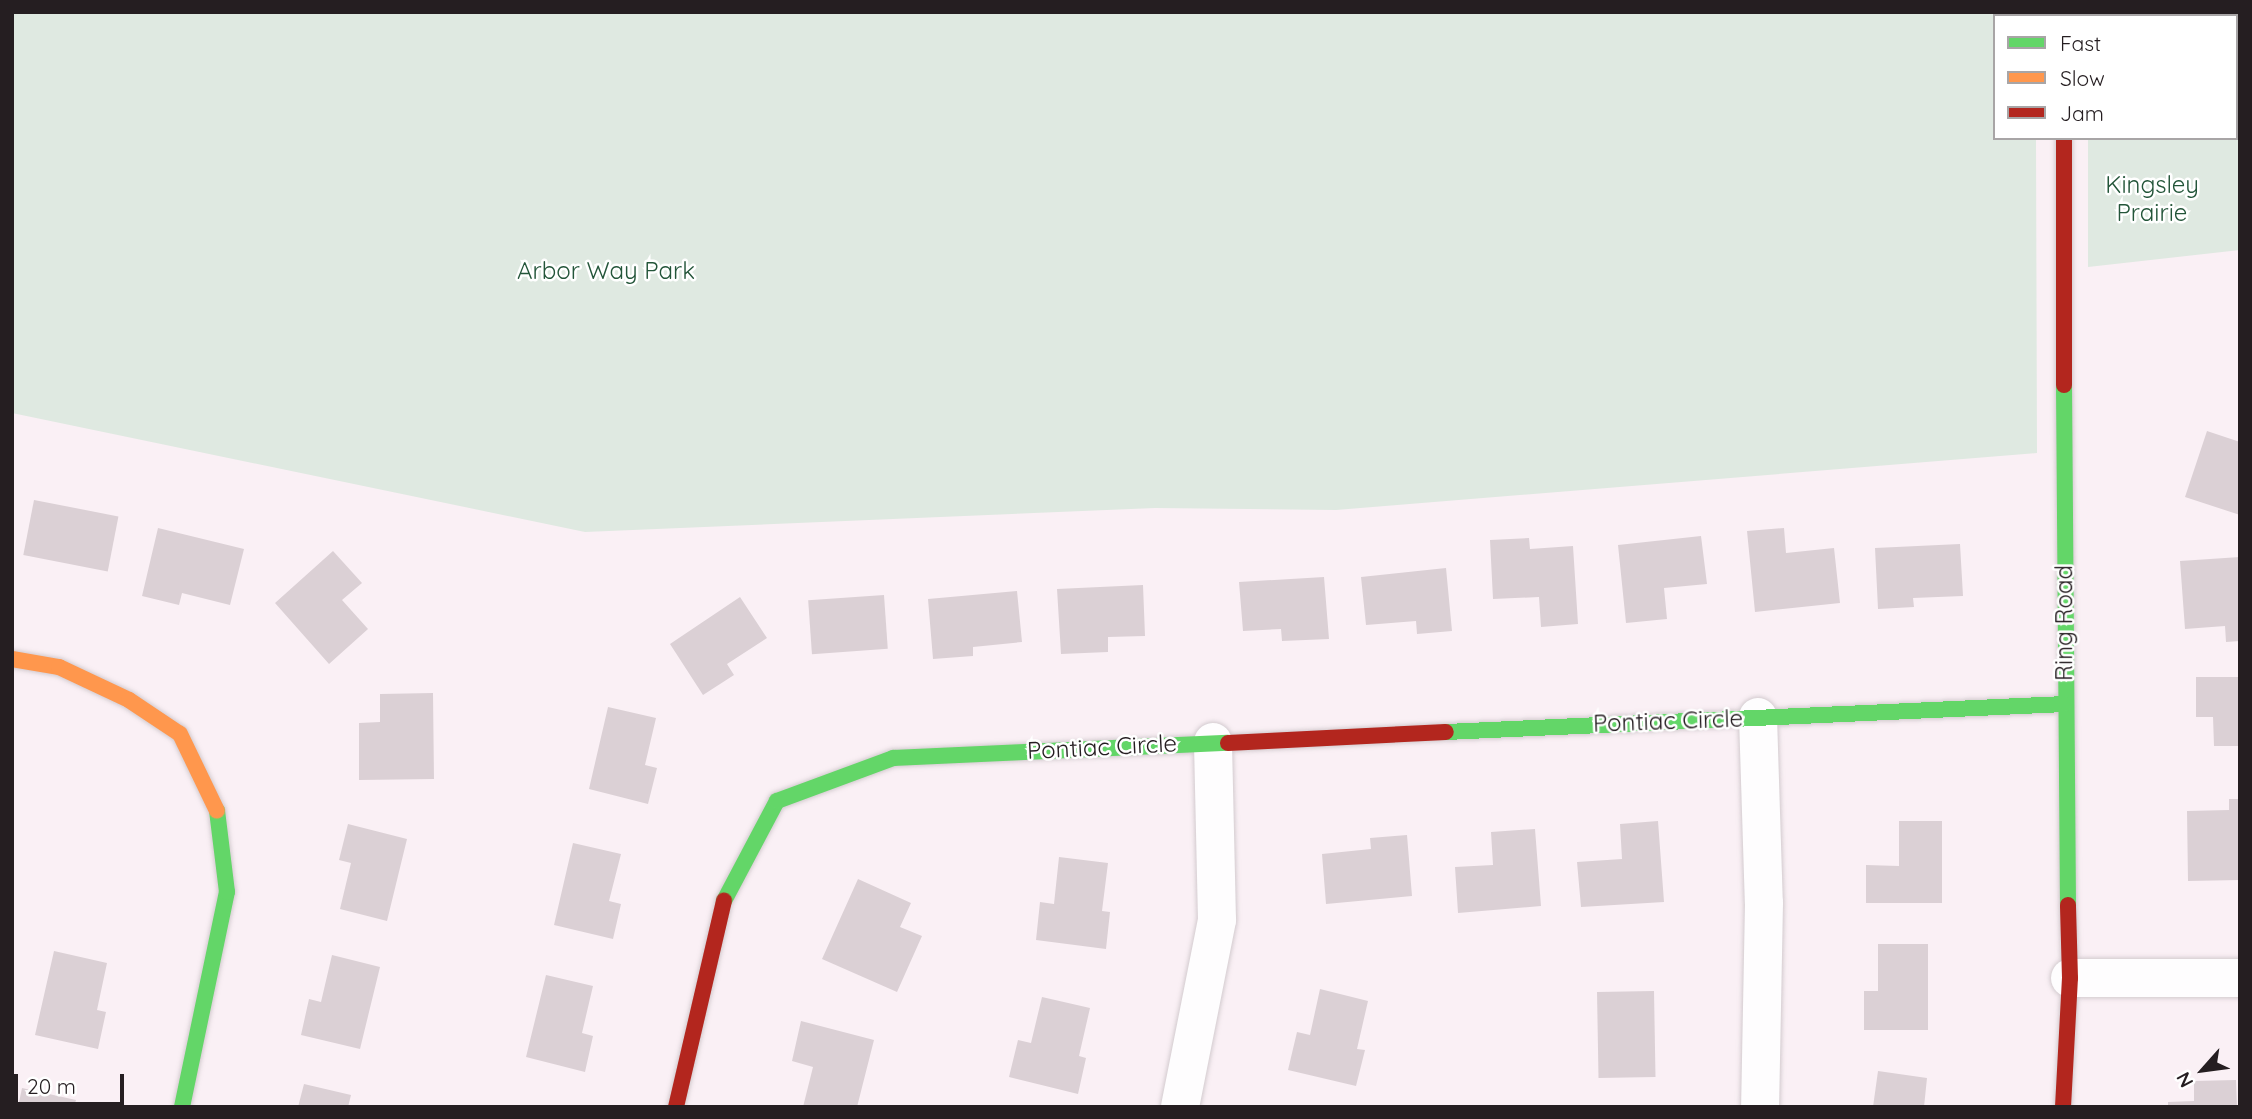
<!DOCTYPE html>
<html>
<head>
<meta charset="utf-8">
<style>
	body { margin:0 }
	#map { position:relative; width:2252px; height:1119px; overflow:hidden; background:#faf0f5; font-family:Quicksand,sans-serif }
	div>[style] { position:absolute }
	[style*='--x'] { left:calc(var(--x)*1px); top:calc(var(--y)*1px); width:calc(var(--w)*1px); rotate:calc(var(--a)*1deg) }
	.green>* { inset:0; background:#dfe9e1 }
	.building>* { inset:0; background:#dbd0d5; transform-origin:0 0 }
	.roads { filter:drop-shadow(0 0 2px #d3cbcf) drop-shadow(0 0 2px #d3cbcf) }
	.street>* { height:38px; margin:-19px; padding:0 19px; transform-origin:19px; border-radius:19px; background:#fefdfe }
	.fast>* { height:16px; margin:-8px; padding:0 8px; transform-origin:8px; border-radius:8px; background:#63d668 }
	.slow>* { height:16px; margin:-8px; padding:0 8px; transform-origin:8px; border-radius:8px; background:#ff974d }
	.jam>* { height:16px; margin:-8px; padding:0 8px; transform-origin:8px; border-radius:8px; background:#b3261e }
	span { translate:-50% -50%; white-space:nowrap; text-align:center; line-height:1.15; -webkit-text-stroke:5px #fff; paint-order:stroke }
	.park-label { font-size:24px; color:#235539 }
	.street-label { font-size:24px; color:#251e21 }
	.frame { position:absolute; inset:0; border:14px solid #251e21; pointer-events:none }
	.legend { position:absolute; left:1993px; top:14px; width:245px; height:126px; box-sizing:border-box; background:#fff; border:2px solid #a8a5a6; margin:0; padding:9px 12px; list-style:none; font-size:21px; color:#251e21 }
	.legend li { display:flex; align-items:center; gap:14px; height:35px }
	.legend b { width:35px; border:2px solid #a8a5a6 }
	.north { position:absolute; left:2168px; top:1035px; width:70px; height:70px; -webkit-text-stroke:5px #fff; paint-order:stroke; rotate:242deg; font-size:19px; font-weight:700; line-height:28px; text-align:center; color:#251e21 }
	.north::after { content:''; display:block; margin:auto; width:24px; height:32px; background:#251e21; clip-path:polygon(50% 0,100% 100%,50% 72%,0 100%) }
	.scale { position:absolute; left:14px; top:1074px; width:110px; height:32px; box-sizing:border-box; border:4px solid #251e21; border-top:0; padding-left:9px; font-size:21px; line-height:24px; white-space:nowrap; color:#251e21; -webkit-text-stroke:5px #fff; paint-order:stroke }
</style>
</head>
<body>
<div id="map">
	<div class="green">
		<i style="clip-path:polygon(12px 12px,2036px 12px,1995px 16px,1995px 138px,2036px 138px,2037px 453px,1336px 510px,1155px 508px,585px 532px,12px 413px)"></i>
		<i style="clip-path:polygon(2088px 12px,2240px 12px,2240px 250px,2088px 267px,2088px 138px,2236px 138px,2236px 16px)"></i>
	</div>
	<div class="building">
		<i style="clip-path:polygon(2207px 431px,2240px 442px,2240px 515px,2185px 497px)"></i>
		<i style="left:34px;top:500px;width:86px;height:56px;rotate:11deg"></i>
		<i style="clip-path:polygon(158px 528px,244px 549px,230px 605px,182px 593px,179px 605px,142px 596px)"></i>
		<i style="clip-path:polygon(1784px 528px,1786px 553px,1834px 548px,1840px 603px,1755px 612px,1747px 531px)"></i>
		<i style="clip-path:polygon(1701px 536px,1707px 584px,1664px 588px,1667px 619px,1626px 623px,1618px 545px)"></i>
		<i style="clip-path:polygon(1529px 538px,1530px 549px,1573px 546px,1578px 624px,1541px 627px,1539px 597px,1493px 599px,1490px 540px)"></i>
		<i style="clip-path:polygon(1960px 544px,1963px 596px,1913px 598px,1914px 607px,1878px 609px,1875px 548px)"></i>
		<i style="clip-path:polygon(333px 551px,362px 583px,342px 600px,368px 629px,329px 664px,275px 603px)"></i>
		<i style="clip-path:polygon(2240px 557px,2240px 641px,2226px 642px,2225px 626px,2185px 629px,2180px 561px)"></i>
		<i style="clip-path:polygon(1446px 568px,1452px 631px,1417px 634px,1416px 621px,1366px 625px,1361px 577px)"></i>
		<i style="clip-path:polygon(1324px 577px,1329px 639px,1282px 641px,1281px 629px,1243px 631px,1239px 582px)"></i>
		<i style="clip-path:polygon(1143px 585px,1145px 636px,1108px 637px,1108px 652px,1061px 654px,1057px 589px)"></i>
		<i style="clip-path:polygon(1017px 591px,1022px 642px,973px 647px,973px 656px,933px 659px,928px 599px)"></i>
		<i style="left:884px;top:595px;width:54px;height:76px;rotate:86deg"></i>
		<i style="clip-path:polygon(740px 597px,767px 638px,727px 664px,734px 675px,703px 695px,670px 644px)"></i>
		<i style="clip-path:polygon(2196px 677px,2240px 677px,2240px 746px,2214px 746px,2213px 717px,2196px 717px)"></i>
		<i style="clip-path:polygon(433px 693px,434px 779px,359px 780px,359px 723px,380px 722px,380px 694px)"></i>
		<i style="clip-path:polygon(608px 707px,656px 718px,645px 765px,657px 768px,648px 804px,589px 789px)"></i>
		<i style="clip-path:polygon(2229px 799px,2240px 799px,2240px 880px,2188px 881px,2187px 811px,2229px 810px)"></i>
		<i style="clip-path:polygon(1658px 821px,1664px 902px,1581px 907px,1577px 862px,1622px 859px,1620px 824px)"></i>
		<i style="clip-path:polygon(1899px 821px,1942px 821px,1942px 903px,1866px 903px,1866px 865px,1899px 866px)"></i>
		<i style="clip-path:polygon(348px 824px,407px 839px,387px 921px,340px 909px,351px 863px,339px 860px)"></i>
		<i style="clip-path:polygon(1535px 829px,1541px 906px,1458px 913px,1455px 867px,1493px 865px,1491px 832px)"></i>
		<i style="clip-path:polygon(1407px 835px,1412px 896px,1326px 904px,1322px 854px,1371px 849px,1370px 838px)"></i>
		<i style="clip-path:polygon(573px 843px,621px 854px,609px 901px,621px 904px,613px 939px,554px 925px)"></i>
		<i style="clip-path:polygon(1059px 857px,1108px 863px,1102px 911px,1110px 912px,1106px 949px,1036px 940px,1040px 902px,1054px 904px)"></i>
		<i style="clip-path:polygon(858px 879px,911px 903px,900px 927px,922px 936px,897px 992px,822px 959px)"></i>
		<i style="clip-path:polygon(1878px 944px,1928px 944px,1928px 1030px,1864px 1030px,1864px 991px,1878px 991px)"></i>
		<i style="clip-path:polygon(54px 951px,107px 963px,97px 1010px,106px 1012px,98px 1049px,35px 1035px)"></i>
		<i style="clip-path:polygon(332px 955px,380px 967px,360px 1049px,301px 1035px,309px 999px,321px 1002px)"></i>
		<i style="clip-path:polygon(546px 975px,593px 986px,582px 1033px,593px 1036px,585px 1072px,526px 1057px)"></i>
		<i style="clip-path:polygon(1320px 989px,1368px 1001px,1357px 1049px,1365px 1050px,1356px 1086px,1288px 1070px,1297px 1032px,1310px 1035px)"></i>
		<i style="left:1654px;top:991px;width:86px;height:57px;rotate:89deg"></i>
		<i style="clip-path:polygon(1042px 997px,1090px 1008px,1079px 1056px,1086px 1058px,1078px 1094px,1009px 1077px,1018px 1040px,1031px 1043px)"></i>
		<i style="clip-path:polygon(801px 1021px,874px 1040px,857px 1107px,803px 1107px,813px 1067px,792px 1061px)"></i>
		<i style="clip-path:polygon(1878px 1071px,1927px 1078px,1924px 1107px,1873px 1107px)"></i>
		<i style="clip-path:polygon(2236px 1080px,2237px 1107px,2168px 1107px,2168px 1102px,2194px 1101px,2194px 1081px)"></i>
		<i style="clip-path:polygon(304px 1084px,351px 1095px,348px 1107px,298px 1107px)"></i>
		<i style="clip-path:polygon(22px 1088px,76px 1100px,74px 1107px,18px 1107px)"></i>
	</div>
	<div class="roads">
		<div class="street">
			<i style="--x:2065;--y:16;--w:4;--a:-90"></i>
			<i style="--x:1758;--y:717;--w:186;--a:88.2"></i>
			<i style="--x:1764;--y:903;--w:204;--a:91.1"></i>
			<i style="--x:2070;--y:978;--w:170;--a:0"></i>
			<i style="--x:1180;--y:1107;--w:191;--a:-78.8"></i>
			<i style="--x:1217;--y:920;--w:178;--a:-91.3"></i>
		</div>
		<div class="fast">
			<i style="--x:2064;--y:385;--w:520;--a:89.56"></i>
			<i style="--x:1446;--y:732;--w:619;--a:-2.59"></i>
			<i style="--x:724;--y:901;--w:113;--a:-62.1"></i>
			<i style="--x:777;--y:801;--w:124;--a:-20.3"></i>
			<i style="--x:893;--y:758;--w:335;--a:-2.6"></i>
			<i style="--x:182;--y:1107;--w:220;--a:-78.2"></i>
			<i style="--x:227;--y:892;--w:82;--a:-97"></i>
		</div>
		<div class="slow">
			<i style="--x:12;--y:659;--w:48;--a:9.7"></i>
			<i style="--x:59;--y:667;--w:77;--a:25.2"></i>
			<i style="--x:129;--y:700;--w:61;--a:33.7"></i>
			<i style="--x:180;--y:734;--w:85;--a:64.3"></i>
		</div>
		<div class="jam">
			<i style="--x:2064;--y:138;--w:247;--a:90"></i>
			<i style="--x:1228;--y:743;--w:218;--a:-2.9"></i>
			<i style="--x:676;--y:1107;--w:212;--a:-76.9"></i>
			<i style="--x:2063;--y:1107;--w:129;--a:-86.9"></i>
			<i style="--x:2070;--y:978;--w:73;--a:-91.6"></i>
		</div>
	</div>
	<div class="park-label">
		<span style="left:2152px;top:199px">Kingsley<br>Prairie</span>
		<span style="left:606px;top:271px">Arbor Way Park</span>
	</div>
	<div class="street-label">
		<span style="left:2064px;top:623px;rotate:-90deg">Ring Road</span>
		<span style="left:1668px;top:721px;rotate:-2deg">Pontiac Circle</span>
		<span style="left:1102px;top:747px;rotate:-3deg">Pontiac Circle</span>
	</div>
	<div class="frame"></div>
	<ul class="legend">
	<li><b style="height:9px;background:#63d668"></b>Fast</li>
	<li><b style="height:9px;background:#ff974d"></b>Slow</li>
	<li><b style="height:9px;background:#b3261e"></b>Jam</li>
	</ul>
	<div class="north">N</div>
	<div class="scale">20 m</div>
</div>
</body>
</html>
